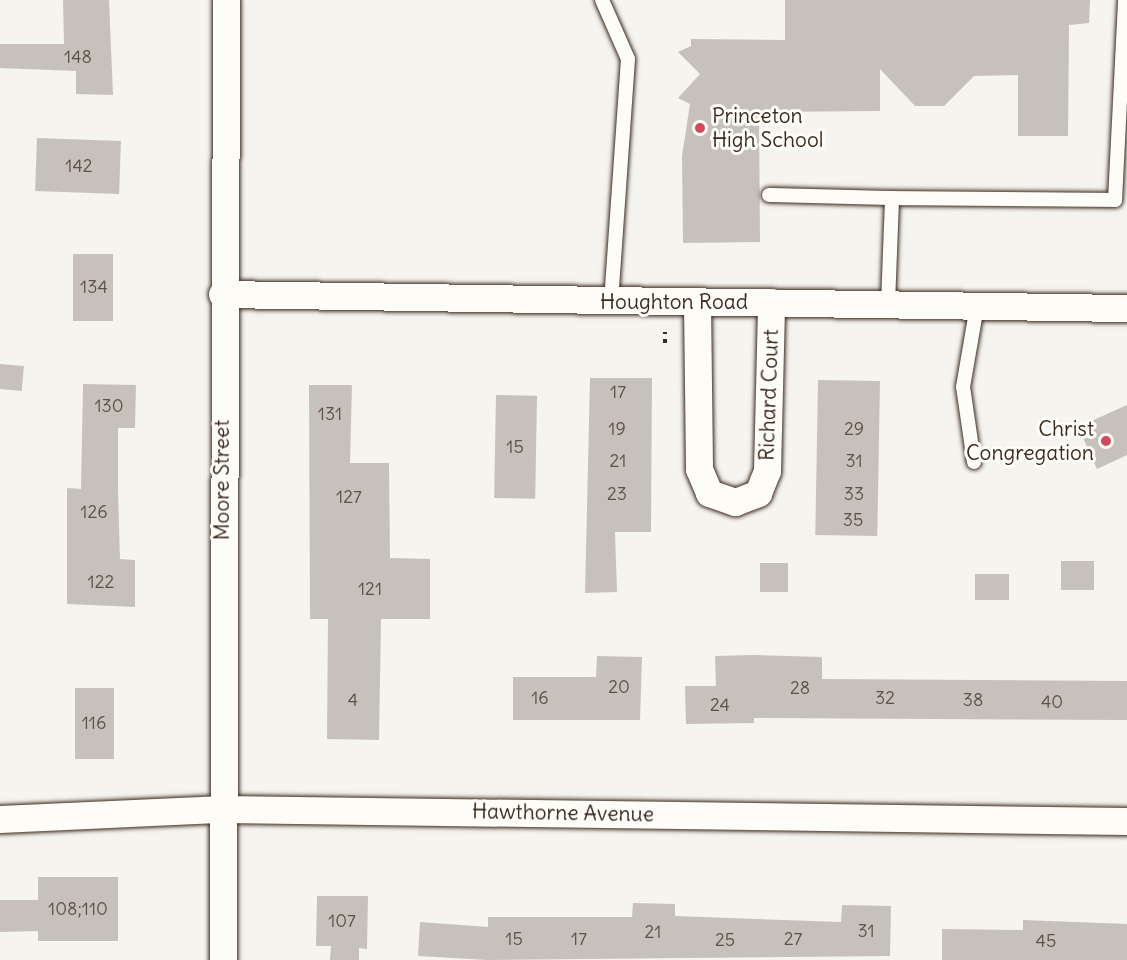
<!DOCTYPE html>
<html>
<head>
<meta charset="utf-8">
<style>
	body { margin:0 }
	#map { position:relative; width:1127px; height:960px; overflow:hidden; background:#f5f4ee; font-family:Delius,sans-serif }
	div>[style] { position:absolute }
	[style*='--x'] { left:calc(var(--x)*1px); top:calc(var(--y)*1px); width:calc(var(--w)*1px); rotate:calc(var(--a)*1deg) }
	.building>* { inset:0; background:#c7c1bb; transform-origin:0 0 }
	.path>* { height:4px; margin-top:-2px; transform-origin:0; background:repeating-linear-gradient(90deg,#3b2a1e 0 4.5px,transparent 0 9px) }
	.roads { filter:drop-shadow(0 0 2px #3b2a1e) drop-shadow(0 0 2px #3b2a1e) }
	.lane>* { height:14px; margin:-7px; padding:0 7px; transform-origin:7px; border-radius:7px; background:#fdfcf7 }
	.street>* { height:27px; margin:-13.5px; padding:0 13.5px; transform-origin:13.5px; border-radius:13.5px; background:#fdfcf7 }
	.dots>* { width:16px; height:16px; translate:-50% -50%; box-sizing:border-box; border:3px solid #fdfcf7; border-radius:50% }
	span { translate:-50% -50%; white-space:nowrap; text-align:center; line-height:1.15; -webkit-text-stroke:6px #fdfcf7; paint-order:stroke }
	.number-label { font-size:18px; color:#5e5045 }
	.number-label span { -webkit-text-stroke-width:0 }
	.poi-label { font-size:21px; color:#3b2a1e }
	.left { translate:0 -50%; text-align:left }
	.right { translate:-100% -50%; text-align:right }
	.street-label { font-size:21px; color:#3b2a1e }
</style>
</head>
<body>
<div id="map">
	<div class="building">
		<i style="clip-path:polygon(63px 0,109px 0,113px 95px,76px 94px,76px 71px,0 68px,0 44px,64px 44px)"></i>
		<i style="clip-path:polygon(785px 0,1090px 0,1089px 23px,1069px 25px,1068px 136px,1018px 136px,1018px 75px,974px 76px,944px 106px,915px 106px,880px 69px,880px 111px,759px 112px,760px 242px,683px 243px,682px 156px,690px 104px,678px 98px,700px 74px,678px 52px,691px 46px,691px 39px,785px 40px)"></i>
		<i style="left:37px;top:138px;width:84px;height:53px;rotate:2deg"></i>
		<i style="left:73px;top:254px;width:40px;height:67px"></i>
		<i style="left:0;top:364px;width:24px;height:25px;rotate:5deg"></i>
		<i style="clip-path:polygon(590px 378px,652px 378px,651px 532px,615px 532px,617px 592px,585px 593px)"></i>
		<i style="left:818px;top:380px;width:62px;height:155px;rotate:1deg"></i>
		<i style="clip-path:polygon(83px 384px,136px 385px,135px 428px,118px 428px,118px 490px,120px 559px,135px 560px,135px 607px,67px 604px,67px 488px,81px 489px)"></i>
		<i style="clip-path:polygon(309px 385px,352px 385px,350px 463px,389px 463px,390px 558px,430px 559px,430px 619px,381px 619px,379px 740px,327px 739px,328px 619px,310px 619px)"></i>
		<i style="left:496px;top:395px;width:41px;height:103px;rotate:1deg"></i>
		<i style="clip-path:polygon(1127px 405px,1127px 455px,1097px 469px,1078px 427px)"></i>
		<i style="left:1061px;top:561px;width:33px;height:29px"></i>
		<i style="left:760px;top:563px;width:28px;height:29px"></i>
		<i style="left:975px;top:574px;width:34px;height:26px"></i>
		<i style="clip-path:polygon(753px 655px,822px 657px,822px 679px,1127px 681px,1127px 720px,754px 718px,754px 723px,686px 724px,685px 686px,716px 686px,715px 656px)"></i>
		<i style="clip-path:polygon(597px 656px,642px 657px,640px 720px,513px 720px,513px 677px,596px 677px)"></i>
		<i style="left:75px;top:688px;width:39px;height:71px"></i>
		<i style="clip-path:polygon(38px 877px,118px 877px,118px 941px,38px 941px,38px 931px,0 932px,0 900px,38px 900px)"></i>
		<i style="clip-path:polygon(317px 896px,368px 896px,367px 949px,359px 948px,359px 960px,330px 960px,331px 946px,316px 946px)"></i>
		<i style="clip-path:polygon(633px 903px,675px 904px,675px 916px,841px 922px,842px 905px,891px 906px,890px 956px,488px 960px,418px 956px,420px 922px,488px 927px,488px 917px,632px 917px)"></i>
		<i style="clip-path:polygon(1023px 920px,1127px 924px,1127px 960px,942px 960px,942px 929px,1023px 930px)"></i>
	</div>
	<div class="path">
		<i style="--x:665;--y:343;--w:11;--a:-90"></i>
	</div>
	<div class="roads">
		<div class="lane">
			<i style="--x:602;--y:0;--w:64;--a:66.2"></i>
			<i style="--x:628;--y:59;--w:244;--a:94"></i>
			<i style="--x:769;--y:195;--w:123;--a:1.4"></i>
			<i style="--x:888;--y:304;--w:106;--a:-87.8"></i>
			<i style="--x:892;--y:198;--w:223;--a:0.5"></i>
			<i style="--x:1115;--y:200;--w:200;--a:-87.1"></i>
			<i style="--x:974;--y:462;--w:76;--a:-98.3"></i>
			<i style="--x:963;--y:387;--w:82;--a:-80.2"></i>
		</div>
		<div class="street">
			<i style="--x:222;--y:294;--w:905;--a:0.89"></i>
			<i style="--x:697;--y:302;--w:167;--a:89.3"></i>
			<i style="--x:699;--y:469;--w:26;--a:67"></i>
			<i style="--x:709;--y:493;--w:28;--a:19"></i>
			<i style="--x:735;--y:502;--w:25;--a:-21"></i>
			<i style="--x:758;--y:493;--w:24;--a:-68"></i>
			<i style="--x:767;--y:471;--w:169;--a:-88.6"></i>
			<i style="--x:0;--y:819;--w:223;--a:-2.6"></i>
			<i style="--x:223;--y:809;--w:904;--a:0.76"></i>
			<i style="--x:223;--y:960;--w:960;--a:-89.82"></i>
		</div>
	</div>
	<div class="dots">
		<i style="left:700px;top:128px;background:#d1495b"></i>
		<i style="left:1106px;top:441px;background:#d1495b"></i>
	</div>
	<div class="number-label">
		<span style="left:78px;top:57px">148</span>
		<span style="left:79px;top:166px">142</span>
		<span style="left:94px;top:287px">134</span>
		<span style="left:618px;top:392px">17</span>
		<span style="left:109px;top:406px">130</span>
		<span style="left:330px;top:414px">131</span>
		<span style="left:617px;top:429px">19</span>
		<span style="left:854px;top:429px">29</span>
		<span style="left:515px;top:447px">15</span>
		<span style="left:618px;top:461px">21</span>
		<span style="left:854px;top:461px">31</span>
		<span style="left:617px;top:494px">23</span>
		<span style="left:854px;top:494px">33</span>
		<span style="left:349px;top:497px">127</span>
		<span style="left:94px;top:512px">126</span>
		<span style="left:853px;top:520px">35</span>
		<span style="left:101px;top:582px">122</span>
		<span style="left:370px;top:589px">121</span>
		<span style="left:619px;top:687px">20</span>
		<span style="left:800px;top:688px">28</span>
		<span style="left:540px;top:698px">16</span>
		<span style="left:885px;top:698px">32</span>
		<span style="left:353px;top:700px">4</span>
		<span style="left:973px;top:700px">38</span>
		<span style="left:1052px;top:702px">40</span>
		<span style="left:720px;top:705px">24</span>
		<span style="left:94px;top:723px">116</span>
		<span style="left:78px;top:909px">108;110</span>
		<span style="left:342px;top:921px">107</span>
		<span style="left:866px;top:931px">31</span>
		<span style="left:653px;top:932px">21</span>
		<span style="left:514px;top:939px">15</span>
		<span style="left:579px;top:939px">17</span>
		<span style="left:793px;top:939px">27</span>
		<span style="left:725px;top:940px">25</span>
		<span style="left:1046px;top:941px">45</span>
	</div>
	<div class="poi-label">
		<span class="left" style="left:712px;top:128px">Princeton<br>High School</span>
		<span class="right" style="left:1094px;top:441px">Christ<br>Congregation</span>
	</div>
	<div class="street-label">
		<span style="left:674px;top:302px">Houghton Road</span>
		<span style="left:769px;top:395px;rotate:-88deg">Richard Court</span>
		<span style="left:222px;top:480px;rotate:-90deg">Moore Street</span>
		<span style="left:563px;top:813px;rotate:1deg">Hawthorne Avenue</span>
	</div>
</div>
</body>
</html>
